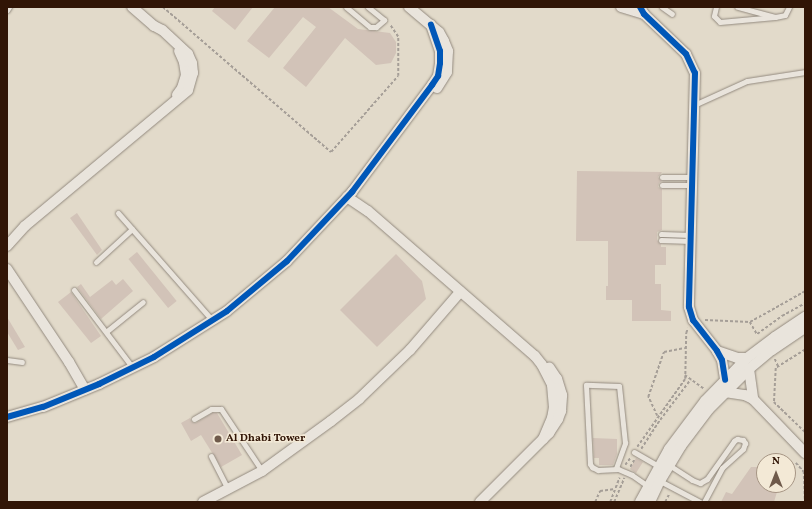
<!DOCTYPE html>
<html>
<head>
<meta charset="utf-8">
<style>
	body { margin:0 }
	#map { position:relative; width:812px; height:509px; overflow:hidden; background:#e2daca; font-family:Vollkorn,serif }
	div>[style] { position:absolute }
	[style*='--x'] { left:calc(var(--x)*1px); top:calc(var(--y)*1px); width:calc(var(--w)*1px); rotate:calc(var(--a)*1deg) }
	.building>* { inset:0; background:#d2c3b8; transform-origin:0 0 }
	.path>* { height:1.5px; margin-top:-0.75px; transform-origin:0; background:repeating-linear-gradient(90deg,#a59e97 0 3px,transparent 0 5px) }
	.roads { filter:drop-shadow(0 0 1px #938a7f) drop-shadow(0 0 1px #938a7f) }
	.service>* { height:5px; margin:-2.5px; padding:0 2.5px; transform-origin:2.5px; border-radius:2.5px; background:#e9e4dc }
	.minor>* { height:10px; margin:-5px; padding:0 5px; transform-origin:5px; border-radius:5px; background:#e9e4dc }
	.cycleway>* { height:6px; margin:-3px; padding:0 3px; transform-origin:3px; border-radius:3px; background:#0057b8 }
	.dots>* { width:11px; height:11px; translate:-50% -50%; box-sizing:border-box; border:2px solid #f3e9d6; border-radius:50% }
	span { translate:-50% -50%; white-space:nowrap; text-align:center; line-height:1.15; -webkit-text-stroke:3px #f3e9d6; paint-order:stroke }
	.poi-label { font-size:11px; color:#311506; font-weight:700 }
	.left { translate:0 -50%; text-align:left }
	.frame { position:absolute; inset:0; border:8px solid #311506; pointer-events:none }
	.north { position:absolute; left:756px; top:453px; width:40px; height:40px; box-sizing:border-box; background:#f3e9d6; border:1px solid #a59483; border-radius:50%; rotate:0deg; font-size:11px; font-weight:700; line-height:16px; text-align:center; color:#311506 }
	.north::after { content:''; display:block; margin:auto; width:14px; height:18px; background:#6f5a4b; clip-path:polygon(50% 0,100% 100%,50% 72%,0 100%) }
</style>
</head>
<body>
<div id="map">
	<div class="building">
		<i style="clip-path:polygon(215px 7px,253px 7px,235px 30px,212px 11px)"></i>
		<i style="clip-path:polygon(275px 7px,328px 7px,358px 29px,390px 33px,396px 42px,396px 53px,391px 63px,376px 65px,345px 38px,306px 87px,283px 68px,316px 27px,303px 17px,269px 58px,247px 41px)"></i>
		<i style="clip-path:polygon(577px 171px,662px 172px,658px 177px,662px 181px,659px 183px,658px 187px,662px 189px,662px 230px,657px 232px,657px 240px,661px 244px,661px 247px,666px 247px,666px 265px,655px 265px,655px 284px,661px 284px,661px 310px,671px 311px,671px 321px,632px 321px,632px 300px,606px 300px,606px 286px,608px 286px,608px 241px,576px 241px)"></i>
		<i style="clip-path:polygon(77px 213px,102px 250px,97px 255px,70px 218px)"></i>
		<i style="left:137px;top:252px;width:63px;height:11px;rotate:51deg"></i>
		<i style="clip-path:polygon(396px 254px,422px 281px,426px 299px,377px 347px,340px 310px)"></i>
		<i style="clip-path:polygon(123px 279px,133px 291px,101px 319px,77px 287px,81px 284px,90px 297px,112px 280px,116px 285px)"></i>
		<i style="clip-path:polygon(71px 292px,101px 336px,91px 343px,58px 302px)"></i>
		<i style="clip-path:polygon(7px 317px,25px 347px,18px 350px,7px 332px)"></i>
		<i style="clip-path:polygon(212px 413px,217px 413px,242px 455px,221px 467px,201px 435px,191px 441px,181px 423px,190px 418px,192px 422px,196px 423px)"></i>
		<i style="clip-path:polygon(593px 438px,617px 439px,617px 454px,613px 465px,599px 465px,599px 458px,594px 458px)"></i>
		<i style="clip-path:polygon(636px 458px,643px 462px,636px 473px,630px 469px)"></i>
		<i style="clip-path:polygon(751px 467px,764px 467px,764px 485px,779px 485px,774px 502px,721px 502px,726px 492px,732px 494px)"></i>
	</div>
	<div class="path">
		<i style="--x:163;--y:7;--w:222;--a:40.8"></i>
		<i style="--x:331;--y:152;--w:101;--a:-48.6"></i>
		<i style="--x:398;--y:76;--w:39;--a:-90"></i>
		<i style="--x:398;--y:37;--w:14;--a:-124"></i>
		<i style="--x:705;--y:320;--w:45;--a:2.5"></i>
		<i style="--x:750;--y:322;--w:63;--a:-29.4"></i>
		<i style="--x:750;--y:322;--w:14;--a:60"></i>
		<i style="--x:757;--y:334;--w:31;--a:-36"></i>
		<i style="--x:782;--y:316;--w:26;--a:-29"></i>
		<i style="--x:805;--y:350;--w:34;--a:148"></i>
		<i style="--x:776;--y:368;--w:34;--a:93"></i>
		<i style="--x:774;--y:402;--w:43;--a:44.1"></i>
		<i style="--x:775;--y:359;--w:8;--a:67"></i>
		<i style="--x:685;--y:375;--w:24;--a:36"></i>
		<i style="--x:657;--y:416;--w:21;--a:-115"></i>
		<i style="--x:648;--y:397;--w:46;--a:-70.8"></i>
		<i style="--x:663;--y:354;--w:2;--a:-63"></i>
		<i style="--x:664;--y:352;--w:21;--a:-11"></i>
		<i style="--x:637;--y:447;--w:83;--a:-54.8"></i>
		<i style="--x:685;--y:379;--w:46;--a:-88.8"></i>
		<i style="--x:686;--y:333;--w:5;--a:-68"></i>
		<i style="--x:641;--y:449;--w:35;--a:-57"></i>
		<i style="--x:660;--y:420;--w:51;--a:-52.9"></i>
		<i style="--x:796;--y:463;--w:13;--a:48"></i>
		<i style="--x:625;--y:465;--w:10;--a:-53"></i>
		<i style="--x:630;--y:467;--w:8;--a:-60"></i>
		<i style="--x:804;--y:471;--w:28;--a:88"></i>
		<i style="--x:595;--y:502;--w:12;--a:-66"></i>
		<i style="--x:600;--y:491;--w:15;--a:-8"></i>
		<i style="--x:610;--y:502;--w:26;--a:-69"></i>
		<i style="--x:614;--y:502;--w:26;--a:-67"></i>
		<i style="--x:665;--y:502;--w:9;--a:-63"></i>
	</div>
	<div class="roads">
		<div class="service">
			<i style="--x:346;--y:7;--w:31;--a:40"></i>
			<i style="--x:370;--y:27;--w:6;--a:0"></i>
			<i style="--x:376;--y:27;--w:11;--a:-41"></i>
			<i style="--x:384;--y:20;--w:21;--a:-141"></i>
			<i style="--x:662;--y:7;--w:12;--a:35"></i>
			<i style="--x:716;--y:7;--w:9;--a:103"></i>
			<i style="--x:714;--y:16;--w:8;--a:45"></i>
			<i style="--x:720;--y:22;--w:55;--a:-5.2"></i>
			<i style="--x:775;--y:17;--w:39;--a:-165"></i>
			<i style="--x:7;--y:10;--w:4;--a:-56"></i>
			<i style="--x:775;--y:17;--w:10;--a:-11"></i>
			<i style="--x:785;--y:15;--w:9;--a:-63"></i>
			<i style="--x:694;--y:105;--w:58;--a:-24.4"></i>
			<i style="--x:747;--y:81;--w:59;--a:-8.8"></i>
			<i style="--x:662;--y:177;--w:30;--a:0"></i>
			<i style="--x:662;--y:185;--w:30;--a:0"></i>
			<i style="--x:118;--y:213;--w:144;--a:48.7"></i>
			<i style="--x:661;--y:234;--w:30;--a:2"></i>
			<i style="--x:661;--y:240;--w:30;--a:2"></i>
			<i style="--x:96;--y:262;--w:49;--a:-42.5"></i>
			<i style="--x:74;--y:290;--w:98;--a:52.9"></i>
			<i style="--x:107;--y:331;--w:46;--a:-38.9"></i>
			<i style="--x:7;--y:360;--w:15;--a:8"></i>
			<i style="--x:194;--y:419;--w:20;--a:-30"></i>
			<i style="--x:211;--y:409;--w:10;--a:0"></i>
			<i style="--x:221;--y:409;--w:74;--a:56.5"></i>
			<i style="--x:634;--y:452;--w:28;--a:30"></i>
			<i style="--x:211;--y:456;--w:37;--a:63"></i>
			<i style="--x:669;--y:465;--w:27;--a:33"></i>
			<i style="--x:692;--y:480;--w:9;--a:21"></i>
			<i style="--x:700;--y:483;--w:8;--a:-30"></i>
			<i style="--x:707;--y:479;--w:47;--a:-54.6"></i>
			<i style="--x:734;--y:441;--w:4;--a:-34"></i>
			<i style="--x:737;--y:439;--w:6;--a:9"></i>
			<i style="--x:743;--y:440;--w:4;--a:56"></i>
			<i style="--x:745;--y:443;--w:6;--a:108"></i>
			<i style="--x:743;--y:449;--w:28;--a:138"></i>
			<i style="--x:722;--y:468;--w:38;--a:118"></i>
			<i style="--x:616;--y:468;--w:27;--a:-70"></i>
			<i style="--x:625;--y:443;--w:57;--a:-96"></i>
			<i style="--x:619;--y:386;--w:33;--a:-178"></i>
			<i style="--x:586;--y:385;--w:79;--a:87.1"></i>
			<i style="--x:590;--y:464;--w:4;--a:56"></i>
			<i style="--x:592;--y:467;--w:7;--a:27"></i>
			<i style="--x:598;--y:470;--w:20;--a:-3"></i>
			<i style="--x:618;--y:469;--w:15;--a:23"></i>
			<i style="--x:632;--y:475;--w:19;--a:35"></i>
			<i style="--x:660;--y:481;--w:45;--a:27.7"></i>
		</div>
		<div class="minor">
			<i style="--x:409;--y:7;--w:39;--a:40"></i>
			<i style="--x:439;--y:32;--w:10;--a:61"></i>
			<i style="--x:444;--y:41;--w:11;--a:68"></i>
			<i style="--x:448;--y:51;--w:21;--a:93"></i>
			<i style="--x:447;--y:72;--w:19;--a:122"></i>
			<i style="--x:621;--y:7;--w:24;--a:17"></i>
			<i style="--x:640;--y:7;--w:8;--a:60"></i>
			<i style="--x:644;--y:14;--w:58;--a:43.6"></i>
			<i style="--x:686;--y:54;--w:21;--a:65"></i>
			<i style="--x:695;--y:73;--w:234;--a:91.5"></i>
			<i style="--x:689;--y:307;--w:14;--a:73"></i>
			<i style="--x:693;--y:320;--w:39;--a:52"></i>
			<i style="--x:717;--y:351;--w:10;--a:61"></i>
			<i style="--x:722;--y:360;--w:20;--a:81"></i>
			<i style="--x:177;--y:95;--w:9;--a:-54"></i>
			<i style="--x:182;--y:88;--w:14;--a:-73"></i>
			<i style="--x:186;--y:75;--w:13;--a:-99"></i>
			<i style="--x:184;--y:62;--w:12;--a:-114"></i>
			<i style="--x:347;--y:197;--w:25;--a:34"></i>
			<i style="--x:368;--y:211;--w:221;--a:41"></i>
			<i style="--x:535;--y:356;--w:11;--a:52"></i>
			<i style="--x:542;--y:365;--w:22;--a:63"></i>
			<i style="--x:552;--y:385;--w:22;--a:85"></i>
			<i style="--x:554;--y:407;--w:11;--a:100"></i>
			<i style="--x:552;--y:418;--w:23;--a:113"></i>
			<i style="--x:7;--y:246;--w:27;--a:-48"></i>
			<i style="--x:25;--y:226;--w:212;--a:-39.8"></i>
			<i style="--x:188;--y:90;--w:18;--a:-74"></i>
			<i style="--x:193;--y:73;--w:10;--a:-96"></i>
			<i style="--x:192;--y:63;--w:10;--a:-114"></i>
			<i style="--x:188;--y:54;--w:35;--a:-137"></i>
			<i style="--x:162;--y:30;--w:9;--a:-153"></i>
			<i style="--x:154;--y:26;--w:29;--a:-139"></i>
			<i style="--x:7;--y:269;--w:112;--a:56.3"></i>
			<i style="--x:69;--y:362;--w:32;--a:60"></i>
			<i style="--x:717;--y:351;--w:21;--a:19"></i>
			<i style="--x:737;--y:358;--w:10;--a:0"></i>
			<i style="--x:749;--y:369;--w:30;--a:82"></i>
			<i style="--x:725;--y:392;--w:20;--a:9"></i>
			<i style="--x:745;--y:395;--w:9;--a:27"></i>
			<i style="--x:753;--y:399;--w:75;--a:46.1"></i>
			<i style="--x:7;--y:417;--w:37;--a:-16"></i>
			<i style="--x:43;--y:407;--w:61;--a:-22.3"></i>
			<i style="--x:99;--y:384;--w:61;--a:-26.1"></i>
			<i style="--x:154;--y:357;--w:86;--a:-32.2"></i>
			<i style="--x:227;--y:311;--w:78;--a:-39.8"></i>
			<i style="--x:287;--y:261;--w:95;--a:-46.7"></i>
			<i style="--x:352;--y:192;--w:134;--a:-53.2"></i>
			<i style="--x:432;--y:85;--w:11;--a:-56"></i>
			<i style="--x:438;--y:76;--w:13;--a:-81"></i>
			<i style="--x:440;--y:63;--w:12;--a:-90"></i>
			<i style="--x:440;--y:51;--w:28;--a:-109"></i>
			<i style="--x:203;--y:502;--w:67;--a:-27.7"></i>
			<i style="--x:262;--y:471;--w:85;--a:-35.9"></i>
			<i style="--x:331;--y:421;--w:36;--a:-38"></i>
			<i style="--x:359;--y:399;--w:71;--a:-43.9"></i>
			<i style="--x:410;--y:350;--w:77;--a:-49.2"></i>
			<i style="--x:480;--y:502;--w:98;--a:-45"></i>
			<i style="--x:549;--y:433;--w:17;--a:-57"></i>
			<i style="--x:558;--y:419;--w:9;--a:-69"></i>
			<i style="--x:561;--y:411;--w:16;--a:-86"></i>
			<i style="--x:562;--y:395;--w:17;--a:-107"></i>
			<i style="--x:557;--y:379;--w:14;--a:-124"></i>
			<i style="--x:640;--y:502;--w:60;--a:-61.3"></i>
			<i style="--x:669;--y:449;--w:60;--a:-53.1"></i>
			<i style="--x:705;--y:401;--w:60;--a:-45.7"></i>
			<i style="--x:747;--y:358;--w:35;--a:-37"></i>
			<i style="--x:775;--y:337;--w:36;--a:-34"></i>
			<i style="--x:650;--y:502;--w:23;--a:-65"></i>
			<i style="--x:660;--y:481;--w:41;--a:-59"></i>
			<i style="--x:681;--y:446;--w:46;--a:-52.9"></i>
			<i style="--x:709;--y:409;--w:57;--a:-45"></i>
			<i style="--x:749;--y:369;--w:30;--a:-40"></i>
			<i style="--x:772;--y:350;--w:40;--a:-34"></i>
		</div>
	</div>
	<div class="cycleway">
		<i style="--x:640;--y:7;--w:8;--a:60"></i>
		<i style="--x:644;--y:14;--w:58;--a:43.6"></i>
		<i style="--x:686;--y:54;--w:21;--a:65"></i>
		<i style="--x:695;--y:73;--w:234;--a:91.5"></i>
		<i style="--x:689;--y:307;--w:14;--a:73"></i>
		<i style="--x:693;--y:320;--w:39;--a:52"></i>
		<i style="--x:717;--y:351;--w:10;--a:61"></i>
		<i style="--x:722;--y:360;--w:20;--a:81"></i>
		<i style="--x:7;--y:417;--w:37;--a:-16"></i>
		<i style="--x:43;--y:407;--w:61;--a:-22.3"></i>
		<i style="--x:99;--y:384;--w:61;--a:-26.1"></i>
		<i style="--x:154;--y:357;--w:86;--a:-32.2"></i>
		<i style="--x:227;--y:311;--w:78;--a:-39.8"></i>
		<i style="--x:287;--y:261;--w:95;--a:-46.7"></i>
		<i style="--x:352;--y:192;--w:134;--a:-53.2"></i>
		<i style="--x:432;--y:85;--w:11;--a:-56"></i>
		<i style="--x:438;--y:76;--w:13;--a:-81"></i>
		<i style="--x:440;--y:63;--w:12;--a:-90"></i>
		<i style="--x:440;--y:51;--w:28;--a:-109"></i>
	</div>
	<div class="dots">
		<i style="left:218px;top:439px;background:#6f5a4b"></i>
	</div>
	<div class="poi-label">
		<span class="left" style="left:226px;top:439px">Al Dhabi Tower</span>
	</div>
	<div class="frame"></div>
	<div class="north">N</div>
</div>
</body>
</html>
